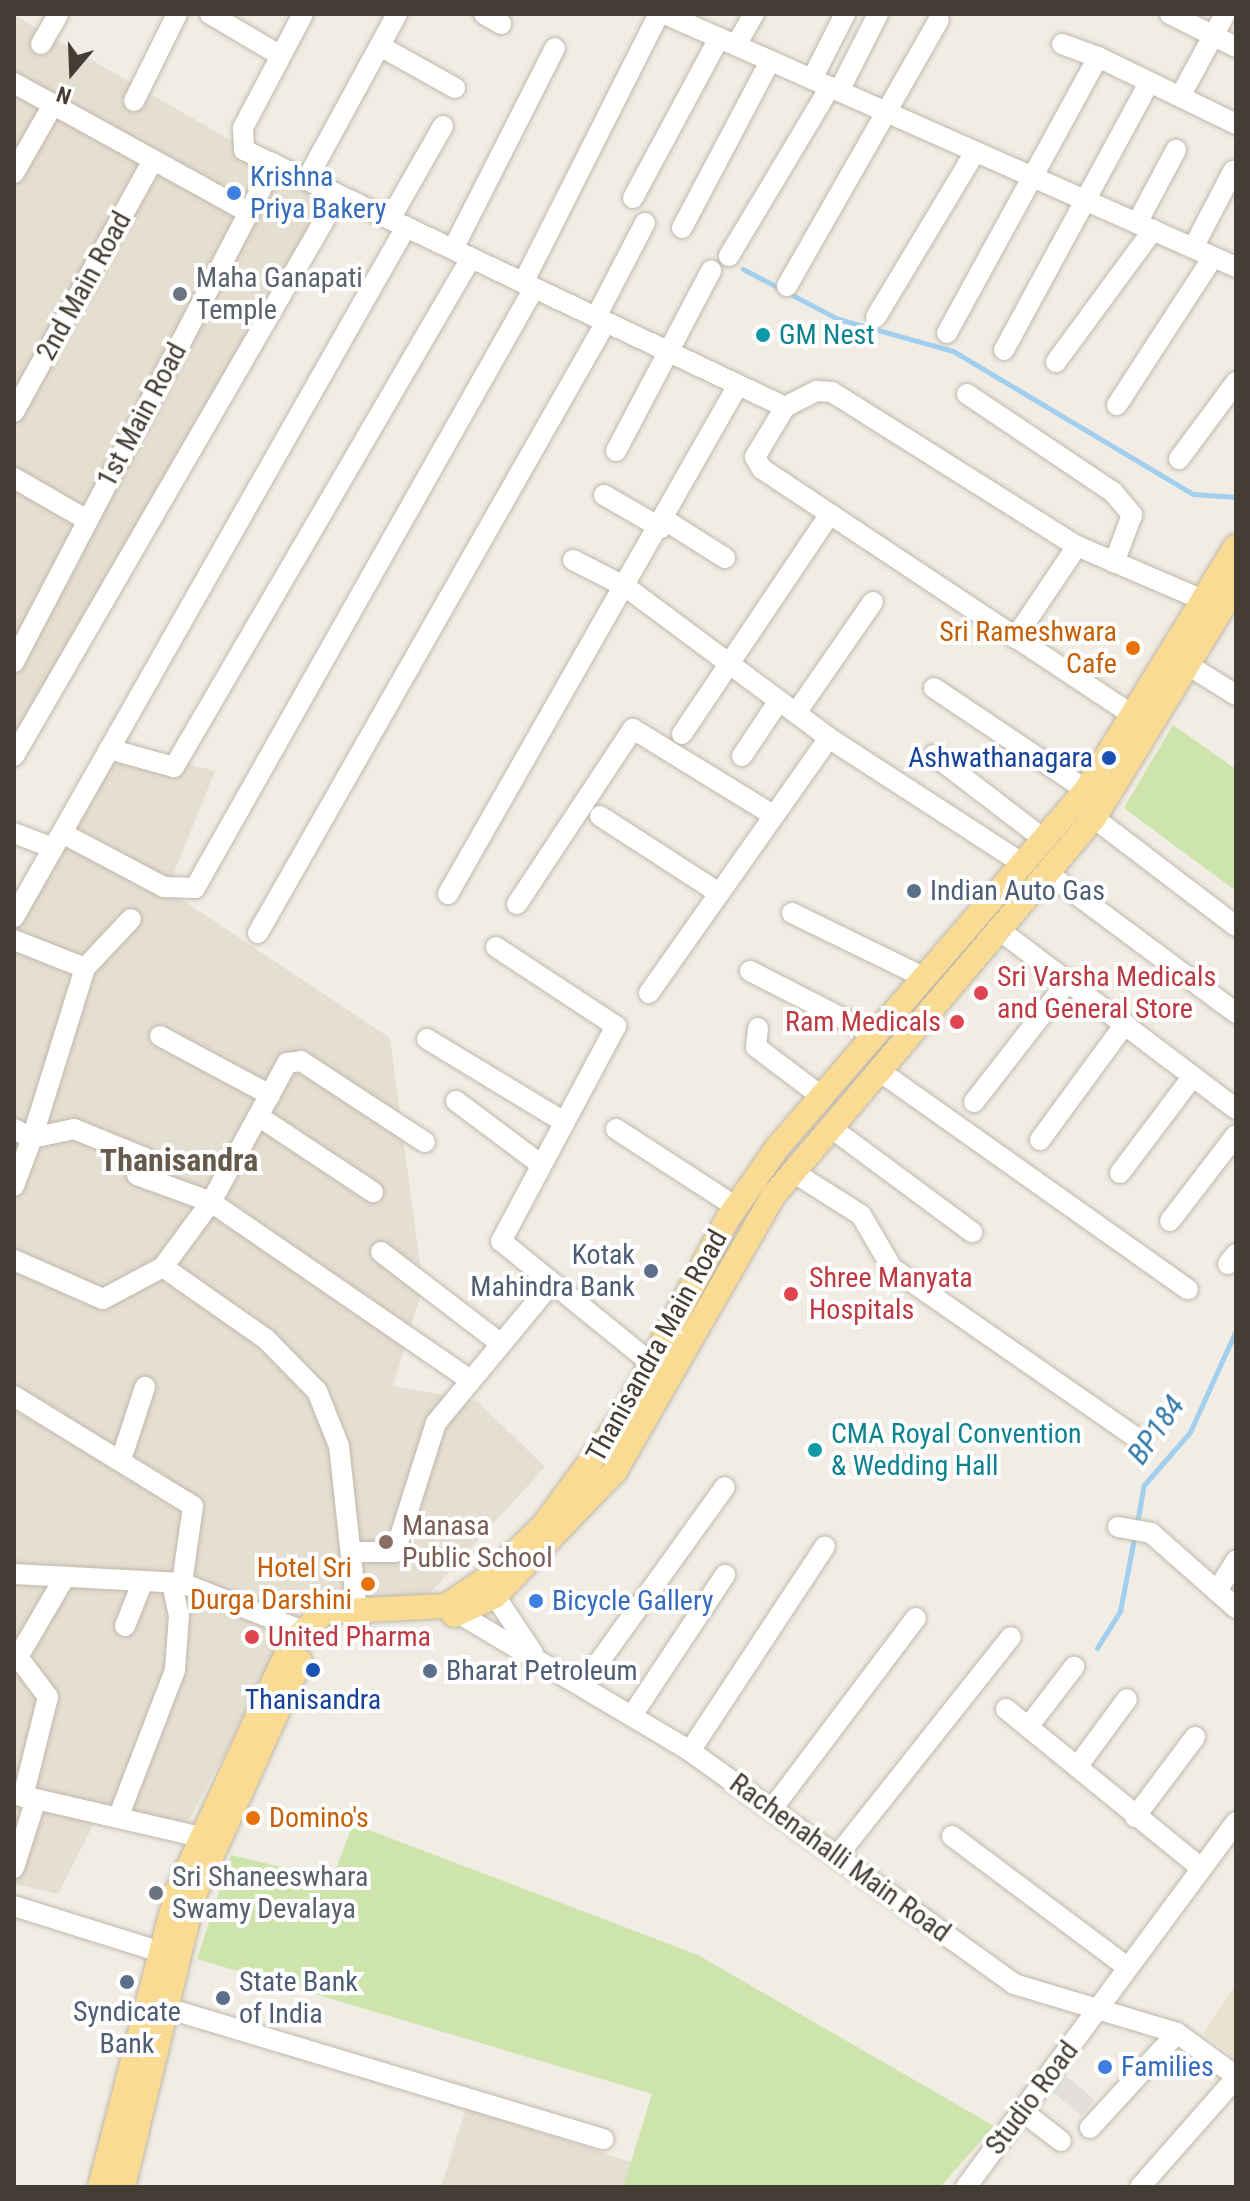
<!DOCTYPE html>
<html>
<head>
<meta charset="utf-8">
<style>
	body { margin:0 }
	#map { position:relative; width:1250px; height:2201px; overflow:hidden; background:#f1ede4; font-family:"Roboto Condensed",sans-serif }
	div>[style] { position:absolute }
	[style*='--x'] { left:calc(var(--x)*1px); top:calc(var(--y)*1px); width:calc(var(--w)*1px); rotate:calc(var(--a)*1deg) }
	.residential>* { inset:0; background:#e5dfd2 }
	.education>* { inset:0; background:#eae2ce }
	.green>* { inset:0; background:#cde5ad }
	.parking>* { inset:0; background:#e2dfdc; transform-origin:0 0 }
	.stream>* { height:5px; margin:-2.5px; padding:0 2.5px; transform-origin:2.5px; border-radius:2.5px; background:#a1cfed }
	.roads { filter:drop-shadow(0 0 2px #bfb7aa) drop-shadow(0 0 2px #bfb7aa) }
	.minor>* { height:20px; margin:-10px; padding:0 10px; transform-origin:10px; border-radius:10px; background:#fff }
	.major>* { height:24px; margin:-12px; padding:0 12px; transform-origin:12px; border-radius:12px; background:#fadb93 }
	.dots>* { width:22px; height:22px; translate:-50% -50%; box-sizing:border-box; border:4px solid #fff; border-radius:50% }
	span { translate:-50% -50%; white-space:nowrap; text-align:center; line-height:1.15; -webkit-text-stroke:8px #fff; paint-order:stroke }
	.shop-label { font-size:28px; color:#366cbe }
	.left { translate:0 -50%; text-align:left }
	.worship-label { font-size:28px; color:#5b616d }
	.street-label { font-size:28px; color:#433d34 }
	.culture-label { font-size:28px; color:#0d838f }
	.food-label { font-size:28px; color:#c56008 }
	.right { translate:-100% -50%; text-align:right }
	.transit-label { font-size:28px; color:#164399 }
	.service-label { font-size:28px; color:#4e5e75 }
	.health-label { font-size:28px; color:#be3a42 }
	.education-label { font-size:28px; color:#785e54 }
	.water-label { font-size:30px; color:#3279aa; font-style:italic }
	.quarter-label { font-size:32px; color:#655a4c; font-weight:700 }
	.frame { position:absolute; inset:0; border:16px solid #433d34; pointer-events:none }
	.north { position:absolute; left:32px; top:32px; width:80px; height:80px; -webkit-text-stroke:6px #fff; paint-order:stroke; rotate:199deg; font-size:22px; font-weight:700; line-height:32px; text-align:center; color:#433d34 }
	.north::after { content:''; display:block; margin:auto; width:28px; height:36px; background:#433d34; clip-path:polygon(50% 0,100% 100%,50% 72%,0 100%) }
</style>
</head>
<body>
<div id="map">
	<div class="residential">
		<i style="clip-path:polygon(14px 15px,332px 199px,14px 752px)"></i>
		<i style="clip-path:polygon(108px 744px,215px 771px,167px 890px,390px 1038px,423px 1286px,393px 1386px,477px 1401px,545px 1467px,427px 1596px,301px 1610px,188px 1822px,101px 1810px,58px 1894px,14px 1884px,14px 903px)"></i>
		<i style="clip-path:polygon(466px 2108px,631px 2162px,623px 2187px,441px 2187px)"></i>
	</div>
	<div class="education">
		<i style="clip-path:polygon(1236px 1984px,1236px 2059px,1203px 2033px)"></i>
	</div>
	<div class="green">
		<i style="clip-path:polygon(1173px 725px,1236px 769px,1236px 891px,1124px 808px)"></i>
		<i style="clip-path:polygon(353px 1824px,698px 1955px,994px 2126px,940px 2187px,623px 2187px,652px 2094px,197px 1959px,231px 1855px,332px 1879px)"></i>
	</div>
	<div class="parking">
		<i style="left:1063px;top:2073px;width:42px;height:21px;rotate:40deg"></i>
	</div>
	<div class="stream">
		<i style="--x:743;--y:269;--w:107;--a:27.8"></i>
		<i style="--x:838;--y:319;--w:119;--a:15.5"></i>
		<i style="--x:953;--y:351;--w:279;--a:30.8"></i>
		<i style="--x:1193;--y:494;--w:43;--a:4"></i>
		<i style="--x:1137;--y:1523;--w:39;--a:-80"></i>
		<i style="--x:1144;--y:1485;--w:70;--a:-49"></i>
		<i style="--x:1190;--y:1432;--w:112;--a:-65.7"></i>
		<i style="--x:1097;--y:1648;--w:44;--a:-58.1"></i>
		<i style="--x:1120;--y:1611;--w:79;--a:-79.1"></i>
	</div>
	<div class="roads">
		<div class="minor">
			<i style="--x:210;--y:14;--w:82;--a:30.6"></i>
			<i style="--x:303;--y:14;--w:129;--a:117.8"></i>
			<i style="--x:243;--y:128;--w:22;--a:87"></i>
			<i style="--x:244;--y:150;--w:599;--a:25.41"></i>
			<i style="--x:484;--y:14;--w:20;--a:30"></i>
			<i style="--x:665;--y:14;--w:625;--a:23.9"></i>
			<i style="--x:1170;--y:14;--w:74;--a:26.6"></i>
			<i style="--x:41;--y:44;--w:34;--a:-60"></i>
			<i style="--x:1062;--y:44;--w:38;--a:20"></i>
			<i style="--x:736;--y:45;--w:36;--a:-60"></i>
			<i style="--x:380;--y:46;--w:86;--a:29.2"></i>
			<i style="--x:812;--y:79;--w:73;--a:-63.1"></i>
			<i style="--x:14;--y:83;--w:267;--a:28.9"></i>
			<i style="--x:839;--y:91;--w:86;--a:-63.1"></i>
			<i style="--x:1182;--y:93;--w:90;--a:-61.4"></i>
			<i style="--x:134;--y:101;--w:97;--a:-63.7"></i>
			<i style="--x:14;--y:173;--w:78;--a:-60.2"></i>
			<i style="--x:307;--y:179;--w:188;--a:-61.4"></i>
			<i style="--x:633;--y:198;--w:182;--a:-61.7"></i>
			<i style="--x:390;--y:219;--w:107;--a:-60.3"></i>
			<i style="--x:1137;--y:223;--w:83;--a:-61.9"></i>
			<i style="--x:682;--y:228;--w:189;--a:-62.2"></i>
			<i style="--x:1193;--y:248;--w:87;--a:-62.5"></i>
			<i style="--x:453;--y:249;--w:225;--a:-63.1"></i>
			<i style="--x:729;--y:256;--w:197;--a:-59.1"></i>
			<i style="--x:523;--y:283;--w:301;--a:-63.2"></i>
			<i style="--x:787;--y:286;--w:306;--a:-60.3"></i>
			<i style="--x:596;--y:317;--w:106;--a:-62.5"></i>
			<i style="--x:876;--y:317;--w:192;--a:-59"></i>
			<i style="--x:947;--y:333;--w:315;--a:-61.3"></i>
			<i style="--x:1098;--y:57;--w:153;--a:25.9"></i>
			<i style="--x:1004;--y:350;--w:304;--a:-61.5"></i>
			<i style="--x:1056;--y:362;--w:164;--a:-53.7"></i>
			<i style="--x:967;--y:394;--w:176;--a:33.9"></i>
			<i style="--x:1113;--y:492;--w:30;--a:50"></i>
			<i style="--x:1132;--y:515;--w:51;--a:110.6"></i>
			<i style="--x:1117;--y:405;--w:176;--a:-57"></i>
			<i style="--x:14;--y:412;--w:288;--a:-61.1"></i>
			<i style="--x:616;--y:451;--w:204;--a:-62.2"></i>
			<i style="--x:1179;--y:459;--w:96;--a:-53.5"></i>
			<i style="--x:14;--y:478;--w:84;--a:29.9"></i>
			<i style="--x:604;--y:495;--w:66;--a:30.1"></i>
			<i style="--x:665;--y:520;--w:71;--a:32.3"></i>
			<i style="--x:573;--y:560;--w:59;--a:27"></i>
			<i style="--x:626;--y:587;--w:253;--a:36.6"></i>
			<i style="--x:829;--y:738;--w:228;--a:33"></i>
			<i style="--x:1015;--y:638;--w:111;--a:-56"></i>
			<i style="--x:14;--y:662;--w:562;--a:-62.43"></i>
			<i style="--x:1188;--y:665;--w:57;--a:32"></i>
			<i style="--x:934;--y:688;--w:183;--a:33.9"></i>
			<i style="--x:796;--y:713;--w:135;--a:-55.3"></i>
			<i style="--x:1134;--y:716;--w:447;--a:-146.4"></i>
			<i style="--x:762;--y:469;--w:14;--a:-120"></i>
			<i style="--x:755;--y:457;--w:58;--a:-59"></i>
			<i style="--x:785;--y:407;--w:36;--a:-27"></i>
			<i style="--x:817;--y:391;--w:15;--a:4"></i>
			<i style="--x:832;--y:392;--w:289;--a:32.2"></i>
			<i style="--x:1077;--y:546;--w:152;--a:23.2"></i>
			<i style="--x:682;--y:734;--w:264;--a:-56.1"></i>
			<i style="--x:109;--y:749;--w:67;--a:15.5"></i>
			<i style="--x:174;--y:767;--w:589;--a:-59.74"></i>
			<i style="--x:934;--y:755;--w:136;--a:37.5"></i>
			<i style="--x:14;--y:756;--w:648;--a:-59.92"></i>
			<i style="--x:742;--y:756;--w:65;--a:-56.3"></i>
			<i style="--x:600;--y:816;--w:142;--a:32.9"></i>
			<i style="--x:1094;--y:818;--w:178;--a:37.3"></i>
			<i style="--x:14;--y:833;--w:42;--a:21"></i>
			<i style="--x:62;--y:833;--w:115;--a:27.9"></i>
			<i style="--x:164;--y:887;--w:31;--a:2"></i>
			<i style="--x:195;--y:888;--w:689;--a:-60.53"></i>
			<i style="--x:1049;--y:874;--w:233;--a:36.6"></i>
			<i style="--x:448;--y:894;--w:586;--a:-60.33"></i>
			<i style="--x:517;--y:904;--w:210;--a:-56.5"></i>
			<i style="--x:633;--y:729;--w:164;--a:31.6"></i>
			<i style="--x:792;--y:913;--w:144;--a:26"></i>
			<i style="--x:14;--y:917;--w:794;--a:-60.4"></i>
			<i style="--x:998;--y:929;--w:298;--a:37.1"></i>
			<i style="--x:258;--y:933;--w:703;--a:-60.34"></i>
			<i style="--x:14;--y:940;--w:76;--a:21.5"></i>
			<i style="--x:85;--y:968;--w:178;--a:107.3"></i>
			<i style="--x:32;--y:1138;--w:43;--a:-12.1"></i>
			<i style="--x:74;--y:1129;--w:77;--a:22.2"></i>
			<i style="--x:496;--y:947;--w:144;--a:33.4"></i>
			<i style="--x:616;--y:1026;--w:244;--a:118.1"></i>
			<i style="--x:501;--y:1241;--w:206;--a:39.1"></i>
			<i style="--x:85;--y:968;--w:67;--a:-46.8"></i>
			<i style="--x:750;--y:971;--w:138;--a:27.1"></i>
			<i style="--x:649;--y:993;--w:312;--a:-54.8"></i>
			<i style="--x:758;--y:1028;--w:19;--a:96"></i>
			<i style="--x:756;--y:1047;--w:81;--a:37"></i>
			<i style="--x:160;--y:1036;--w:125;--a:28.2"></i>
			<i style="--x:427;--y:1039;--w:160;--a:31.2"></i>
			<i style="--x:881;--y:1072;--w:376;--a:35.3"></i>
			<i style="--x:456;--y:1101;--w:104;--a:36.8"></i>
			<i style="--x:974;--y:1102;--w:155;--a:-52.1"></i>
			<i style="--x:258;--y:1116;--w:138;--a:33.5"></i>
			<i style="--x:830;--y:1127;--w:177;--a:36.5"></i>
			<i style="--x:14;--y:1129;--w:20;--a:27"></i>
			<i style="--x:32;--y:1138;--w:51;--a:110.6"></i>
			<i style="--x:616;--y:1129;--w:143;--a:33"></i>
			<i style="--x:1040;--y:1140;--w:144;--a:-53.8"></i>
			<i style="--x:793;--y:1172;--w:80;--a:32.3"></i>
			<i style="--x:861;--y:1215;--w:61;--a:59.7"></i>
			<i style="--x:892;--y:1268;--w:303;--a:34.8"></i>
			<i style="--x:1120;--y:1173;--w:121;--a:-53"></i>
			<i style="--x:137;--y:1175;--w:79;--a:20"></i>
			<i style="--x:211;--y:1202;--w:313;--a:34.5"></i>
			<i style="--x:1170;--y:1221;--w:108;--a:-52.5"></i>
			<i style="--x:381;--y:1252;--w:150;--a:37.4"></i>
			<i style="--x:14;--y:1260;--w:97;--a:23.7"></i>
			<i style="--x:103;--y:1299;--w:68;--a:-28.1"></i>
			<i style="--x:163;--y:1267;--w:126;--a:35"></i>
			<i style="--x:266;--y:1339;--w:73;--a:45.6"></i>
			<i style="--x:317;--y:1391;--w:59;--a:68.2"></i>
			<i style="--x:339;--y:1446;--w:177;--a:83.8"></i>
			<i style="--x:1228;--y:1264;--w:13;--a:-51"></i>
			<i style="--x:163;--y:1267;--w:81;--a:-53.6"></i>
			<i style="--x:211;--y:1202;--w:158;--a:-61.3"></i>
			<i style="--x:287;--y:1063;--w:14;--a:-8"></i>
			<i style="--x:301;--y:1061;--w:148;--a:33.2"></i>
			<i style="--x:14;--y:1396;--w:210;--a:31.6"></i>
			<i style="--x:193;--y:1506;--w:78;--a:98.1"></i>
			<i style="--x:121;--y:1460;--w:77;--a:-71.8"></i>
			<i style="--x:1118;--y:1527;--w:34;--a:10"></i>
			<i style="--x:1151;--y:1533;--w:113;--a:41.4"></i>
			<i style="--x:351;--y:1552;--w:44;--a:0"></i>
			<i style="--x:395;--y:1552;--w:135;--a:-72.4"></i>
			<i style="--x:436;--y:1423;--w:182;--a:-50.4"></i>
			<i style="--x:14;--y:1574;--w:168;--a:3.1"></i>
			<i style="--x:182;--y:1583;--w:144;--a:21.6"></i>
			<i style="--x:487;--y:1584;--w:83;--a:56.3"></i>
			<i style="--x:1217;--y:1591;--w:36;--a:-58"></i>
			<i style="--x:446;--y:1606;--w:284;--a:30.7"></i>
			<i style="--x:690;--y:1751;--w:399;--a:35.7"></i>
			<i style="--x:1014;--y:1984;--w:170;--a:16.7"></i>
			<i style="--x:1177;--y:2033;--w:73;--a:36.1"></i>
			<i style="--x:125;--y:1626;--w:48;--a:-68.2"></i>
			<i style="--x:584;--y:1683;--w:241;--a:-54.3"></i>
			<i style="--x:1006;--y:1709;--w:252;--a:39.2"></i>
			<i style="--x:633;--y:1714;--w:167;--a:-56.5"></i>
			<i style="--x:1028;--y:1727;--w:76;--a:-52.5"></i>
			<i style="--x:690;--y:1751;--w:245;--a:-56.6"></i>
			<i style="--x:1077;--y:1767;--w:84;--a:-53.7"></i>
			<i style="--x:14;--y:1794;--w:205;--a:13"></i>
			<i style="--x:23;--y:1797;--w:103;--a:-76"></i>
			<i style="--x:48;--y:1697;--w:50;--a:-126.9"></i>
			<i style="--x:18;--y:1657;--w:93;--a:-59.6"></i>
			<i style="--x:772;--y:1809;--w:239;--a:-53"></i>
			<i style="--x:1135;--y:1817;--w:100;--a:-53.1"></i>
			<i style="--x:118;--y:1818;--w:159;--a:-68.9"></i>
			<i style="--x:175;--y:1670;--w:54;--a:-85.8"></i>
			<i style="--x:179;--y:1616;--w:34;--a:-102"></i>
			<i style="--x:952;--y:1836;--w:219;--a:36.8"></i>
			<i style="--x:838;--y:1855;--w:278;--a:-51.6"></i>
			<i style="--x:14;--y:1868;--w:72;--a:-72.3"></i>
			<i style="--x:14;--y:1906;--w:151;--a:17.4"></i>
			<i style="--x:163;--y:2007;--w:460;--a:16.7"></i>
			<i style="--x:1022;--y:2111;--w:49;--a:37.6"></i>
			<i style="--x:1090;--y:2128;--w:129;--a:-47.5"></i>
			<i style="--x:966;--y:2187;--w:454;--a:-53.5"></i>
			<i style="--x:1140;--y:2187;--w:145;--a:-48.6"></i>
		</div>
		<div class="major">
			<i style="--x:454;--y:1615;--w:45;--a:-24.9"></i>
			<i style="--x:495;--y:1596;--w:173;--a:-46.2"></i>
			<i style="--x:615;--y:1471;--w:319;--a:-60.1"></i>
			<i style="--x:774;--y:1195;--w:494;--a:-49.7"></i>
			<i style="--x:1094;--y:818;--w:273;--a:-58.6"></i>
			<i style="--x:100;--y:2187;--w:305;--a:-75.4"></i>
			<i style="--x:177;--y:1892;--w:275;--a:-65.3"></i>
			<i style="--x:292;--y:1642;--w:44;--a:-43.2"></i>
			<i style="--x:324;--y:1612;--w:122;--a:-2.8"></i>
			<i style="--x:446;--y:1606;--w:54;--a:-33.7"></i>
			<i style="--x:491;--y:1576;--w:72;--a:-43.9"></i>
			<i style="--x:543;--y:1526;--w:135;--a:-53.7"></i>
			<i style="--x:623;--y:1417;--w:223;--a:-62.2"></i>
			<i style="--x:727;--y:1220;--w:88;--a:-55.2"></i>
			<i style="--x:777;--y:1148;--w:473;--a:-49.2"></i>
			<i style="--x:1086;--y:790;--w:286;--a:-58.4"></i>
			<i style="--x:123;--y:2187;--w:298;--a:-76.4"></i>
			<i style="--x:193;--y:1897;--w:259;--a:-65.6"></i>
		</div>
	</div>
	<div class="dots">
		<i style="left:234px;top:193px;background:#3f7fe0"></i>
		<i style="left:180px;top:294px;background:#6b7280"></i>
		<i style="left:763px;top:335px;background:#0f9aa8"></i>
		<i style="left:1133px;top:648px;background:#e8710a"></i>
		<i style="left:1109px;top:758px;background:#1a4fb4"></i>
		<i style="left:914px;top:891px;background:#5c6f8a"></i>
		<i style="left:981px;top:993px;background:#e0444e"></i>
		<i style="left:957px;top:1022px;background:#e0444e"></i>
		<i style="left:651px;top:1271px;background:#5c6f8a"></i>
		<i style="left:791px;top:1294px;background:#e0444e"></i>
		<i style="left:815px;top:1450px;background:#0f9aa8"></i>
		<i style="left:386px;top:1542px;background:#8d6e63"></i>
		<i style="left:368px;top:1584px;background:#e8710a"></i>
		<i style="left:536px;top:1601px;background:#3f7fe0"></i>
		<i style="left:252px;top:1637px;background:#e0444e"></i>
		<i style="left:313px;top:1670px;background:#1a4fb4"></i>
		<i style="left:430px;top:1671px;background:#5c6f8a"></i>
		<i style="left:253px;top:1818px;background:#e8710a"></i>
		<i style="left:156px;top:1893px;background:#6b7280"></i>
		<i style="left:127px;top:1982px;background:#5c6f8a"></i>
		<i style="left:223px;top:1998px;background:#5c6f8a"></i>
		<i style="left:1105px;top:2067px;background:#3f7fe0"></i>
	</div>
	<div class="shop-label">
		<span class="left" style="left:250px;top:193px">Krishna<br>Priya Bakery</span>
		<span class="left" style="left:552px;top:1601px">Bicycle Gallery</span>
		<span class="left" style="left:1121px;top:2067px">Families</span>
	</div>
	<div class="worship-label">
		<span class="left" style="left:196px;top:294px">Maha Ganapati<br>Temple</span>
		<span class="left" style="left:172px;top:1893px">Sri Shaneeswhara<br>Swamy Devalaya</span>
	</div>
	<div class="street-label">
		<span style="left:84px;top:286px;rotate:-61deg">2nd Main Road</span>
		<span style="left:142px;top:415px;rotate:-62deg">1st Main Road</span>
		<span style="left:657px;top:1346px;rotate:-61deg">Thanisandra Main Road</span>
		<span style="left:840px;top:1858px;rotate:36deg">Rachenahalli Main Road</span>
		<span style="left:1032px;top:2098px;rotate:-53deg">Studio Road</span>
	</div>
	<div class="culture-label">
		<span class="left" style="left:779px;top:335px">GM Nest</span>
		<span class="left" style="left:831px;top:1450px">CMA Royal Convention<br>&amp; Wedding Hall</span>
	</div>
	<div class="food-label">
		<span class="right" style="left:1117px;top:648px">Sri Rameshwara<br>Cafe</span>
		<span class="right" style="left:352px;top:1584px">Hotel Sri<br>Durga Darshini</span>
		<span class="left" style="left:269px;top:1818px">Domino's</span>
	</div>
	<div class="transit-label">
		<span class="right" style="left:1093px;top:758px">Ashwathanagara</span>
		<span style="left:313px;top:1700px">Thanisandra</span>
	</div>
	<div class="service-label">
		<span class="left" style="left:930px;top:891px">Indian Auto Gas</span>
		<span class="right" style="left:635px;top:1271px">Kotak<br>Mahindra Bank</span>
		<span class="left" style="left:446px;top:1671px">Bharat Petroleum</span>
		<span class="left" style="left:239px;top:1998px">State Bank<br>of India</span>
		<span style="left:127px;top:2028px">Syndicate<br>Bank</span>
	</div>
	<div class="health-label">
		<span class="left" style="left:997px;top:993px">Sri Varsha Medicals<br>and General Store</span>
		<span class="right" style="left:941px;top:1022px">Ram Medicals</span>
		<span class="left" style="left:809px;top:1294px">Shree Manyata<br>Hospitals</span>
		<span class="left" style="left:268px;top:1637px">United Pharma</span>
	</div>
	<div class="education-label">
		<span class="left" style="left:402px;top:1542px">Manasa<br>Public School</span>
	</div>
	<div class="water-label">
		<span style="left:1156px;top:1430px;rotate:-55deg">BP184</span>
	</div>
	<div class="quarter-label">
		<span style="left:179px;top:1160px">Thanisandra</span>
	</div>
	<div class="frame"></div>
	<div class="north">N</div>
</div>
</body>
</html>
